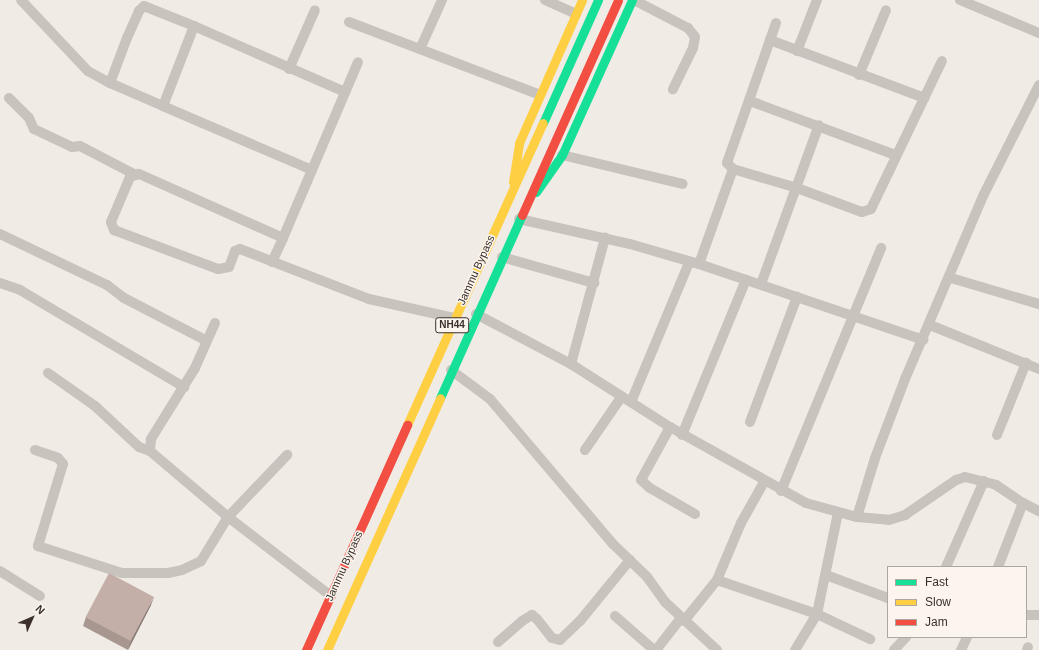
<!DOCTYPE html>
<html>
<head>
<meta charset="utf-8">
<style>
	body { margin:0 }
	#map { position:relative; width:1039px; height:650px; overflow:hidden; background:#f0ebe5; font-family:Helvetica,sans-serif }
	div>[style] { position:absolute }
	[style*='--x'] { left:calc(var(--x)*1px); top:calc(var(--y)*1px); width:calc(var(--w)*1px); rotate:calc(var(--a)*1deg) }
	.street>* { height:10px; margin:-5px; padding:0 5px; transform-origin:5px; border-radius:5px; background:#c9c3be }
	.fast>* { height:9px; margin:-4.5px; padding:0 4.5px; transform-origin:4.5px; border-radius:4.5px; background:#16e098 }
	.slow>* { height:9px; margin:-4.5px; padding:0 4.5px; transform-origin:4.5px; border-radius:4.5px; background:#ffcf43 }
	.jam>* { height:9px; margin:-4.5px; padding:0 4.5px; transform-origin:4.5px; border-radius:4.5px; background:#f24e42 }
	.wall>* { inset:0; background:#a89690 }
	.shaded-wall>* { inset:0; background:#887a75 }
	.building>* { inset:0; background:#c3afa7; transform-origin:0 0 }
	span { translate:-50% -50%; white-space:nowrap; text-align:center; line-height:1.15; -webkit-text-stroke:3px #fbf5ee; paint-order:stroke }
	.shield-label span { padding:1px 3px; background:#fbf5ee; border:1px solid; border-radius:3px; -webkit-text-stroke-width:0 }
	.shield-label { font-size:10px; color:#3b302b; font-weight:700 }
	.street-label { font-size:11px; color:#3b302b }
	.legend { position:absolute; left:887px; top:566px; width:140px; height:72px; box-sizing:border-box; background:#fbf5ee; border:1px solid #aea6a0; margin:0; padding:5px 7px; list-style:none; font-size:12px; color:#3b302b }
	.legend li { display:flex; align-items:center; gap:8px; height:20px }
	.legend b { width:20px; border:1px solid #aea6a0 }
	.north { position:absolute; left:12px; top:598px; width:40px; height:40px; -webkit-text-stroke:3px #fbf5ee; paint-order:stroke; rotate:45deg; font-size:11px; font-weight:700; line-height:16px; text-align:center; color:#3b302b }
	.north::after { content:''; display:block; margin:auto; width:14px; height:18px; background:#3b302b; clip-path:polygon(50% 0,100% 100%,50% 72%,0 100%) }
</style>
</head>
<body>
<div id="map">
	<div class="street">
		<i style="--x:21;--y:0;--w:98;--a:46.7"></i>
		<i style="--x:88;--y:71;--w:25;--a:29"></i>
		<i style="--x:545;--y:0;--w:34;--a:24"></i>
		<i style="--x:634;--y:0;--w:61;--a:27.4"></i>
		<i style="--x:688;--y:28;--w:11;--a:52"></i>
		<i style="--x:695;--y:37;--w:11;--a:100"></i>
		<i style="--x:693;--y:48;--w:46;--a:116"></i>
		<i style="--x:960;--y:0;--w:86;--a:22.7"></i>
		<i style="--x:349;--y:22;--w:204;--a:20.9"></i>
		<i style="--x:776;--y:23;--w:148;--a:109.3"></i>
		<i style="--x:727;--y:163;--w:8;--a:45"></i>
		<i style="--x:733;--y:169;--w:67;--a:16.5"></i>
		<i style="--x:797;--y:188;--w:69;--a:20.3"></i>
		<i style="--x:862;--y:212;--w:9;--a:-18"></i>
		<i style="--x:871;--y:209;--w:164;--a:-64.4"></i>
		<i style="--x:770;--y:40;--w:165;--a:20.6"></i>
		<i style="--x:420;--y:49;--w:54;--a:-65.8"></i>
		<i style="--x:797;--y:51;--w:55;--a:-68.6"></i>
		<i style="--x:289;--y:69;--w:64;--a:-66.2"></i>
		<i style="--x:859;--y:75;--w:70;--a:-67.4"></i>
		<i style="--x:9;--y:98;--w:28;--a:45"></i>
		<i style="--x:29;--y:118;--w:12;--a:66"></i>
		<i style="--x:34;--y:129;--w:42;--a:25.3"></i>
		<i style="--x:72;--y:147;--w:8;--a:-7"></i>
		<i style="--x:80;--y:146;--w:61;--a:27.4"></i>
		<i style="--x:750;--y:101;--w:155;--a:20.4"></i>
		<i style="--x:163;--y:106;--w:58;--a:-156.5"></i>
		<i style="--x:110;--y:83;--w:48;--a:-69.3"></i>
		<i style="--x:127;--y:38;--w:30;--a:-66"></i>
		<i style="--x:139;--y:11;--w:7;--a:-45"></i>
		<i style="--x:144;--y:6;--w:54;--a:21.8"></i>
		<i style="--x:562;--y:155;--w:124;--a:13.5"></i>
		<i style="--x:312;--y:170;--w:162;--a:-156.8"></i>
		<i style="--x:163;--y:106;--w:86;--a:-68.8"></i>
		<i style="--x:194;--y:26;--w:165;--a:23.6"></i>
		<i style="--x:519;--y:219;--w:114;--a:12.7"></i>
		<i style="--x:630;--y:244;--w:72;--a:16.2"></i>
		<i style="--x:699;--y:264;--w:237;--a:18.7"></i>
		<i style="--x:0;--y:234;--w:119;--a:25.5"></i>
		<i style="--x:107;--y:285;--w:21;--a:37"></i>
		<i style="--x:124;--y:298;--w:93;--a:27.4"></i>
		<i style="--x:283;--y:238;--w:191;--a:-66.9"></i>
		<i style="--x:502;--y:257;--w:96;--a:15.8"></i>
		<i style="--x:272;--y:262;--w:26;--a:-65"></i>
		<i style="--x:283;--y:238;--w:158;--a:-156"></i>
		<i style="--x:139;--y:174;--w:9;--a:162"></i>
		<i style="--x:130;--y:177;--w:49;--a:112.9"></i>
		<i style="--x:111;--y:222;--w:9;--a:69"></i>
		<i style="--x:114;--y:230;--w:111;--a:20.6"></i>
		<i style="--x:218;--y:269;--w:11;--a:-10"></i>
		<i style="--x:229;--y:267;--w:17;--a:-69"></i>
		<i style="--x:235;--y:251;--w:5;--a:-22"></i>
		<i style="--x:240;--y:249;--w:138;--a:21.2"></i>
		<i style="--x:369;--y:299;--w:88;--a:12.5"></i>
		<i style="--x:699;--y:264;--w:101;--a:-70.3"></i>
		<i style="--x:951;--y:278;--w:92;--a:16.5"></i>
		<i style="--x:0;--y:283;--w:21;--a:19"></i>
		<i style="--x:20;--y:290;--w:191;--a:30.6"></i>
		<i style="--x:761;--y:284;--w:169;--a:-70"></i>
		<i style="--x:476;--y:314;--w:107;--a:27.8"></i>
		<i style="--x:571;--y:364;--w:117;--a:32.5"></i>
		<i style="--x:670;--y:427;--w:156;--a:29.2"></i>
		<i style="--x:806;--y:503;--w:53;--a:15.4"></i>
		<i style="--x:857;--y:517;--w:32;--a:5"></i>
		<i style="--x:889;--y:520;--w:17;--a:-17"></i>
		<i style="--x:905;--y:515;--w:62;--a:-34.5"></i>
		<i style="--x:956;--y:480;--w:9;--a:-18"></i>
		<i style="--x:965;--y:477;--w:32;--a:14"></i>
		<i style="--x:996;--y:485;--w:32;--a:34"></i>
		<i style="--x:1023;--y:503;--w:18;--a:27"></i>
		<i style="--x:215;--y:323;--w:49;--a:114"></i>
		<i style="--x:195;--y:368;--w:84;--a:121.8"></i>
		<i style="--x:151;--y:439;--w:12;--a:95"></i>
		<i style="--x:150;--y:451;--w:102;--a:40.2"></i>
		<i style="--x:228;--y:517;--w:130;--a:37.5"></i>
		<i style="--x:930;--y:325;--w:118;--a:22"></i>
		<i style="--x:571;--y:364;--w:131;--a:-74.9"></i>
		<i style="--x:451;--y:370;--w:49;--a:36.6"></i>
		<i style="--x:490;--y:399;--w:190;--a:49.7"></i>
		<i style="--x:613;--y:544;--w:47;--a:44.1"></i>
		<i style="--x:647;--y:577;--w:31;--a:54"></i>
		<i style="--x:665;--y:602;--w:71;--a:42.7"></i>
		<i style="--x:48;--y:373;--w:57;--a:35.1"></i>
		<i style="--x:95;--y:406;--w:60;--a:43"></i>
		<i style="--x:139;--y:447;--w:12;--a:20"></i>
		<i style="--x:631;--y:402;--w:151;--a:-67.4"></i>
		<i style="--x:750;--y:422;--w:134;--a:-69.4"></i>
		<i style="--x:670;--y:427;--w:60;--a:118.7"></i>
		<i style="--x:641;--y:480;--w:12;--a:42"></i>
		<i style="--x:650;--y:488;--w:52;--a:30"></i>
		<i style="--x:682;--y:435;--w:168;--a:-67.6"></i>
		<i style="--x:997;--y:435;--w:78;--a:-68.1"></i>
		<i style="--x:35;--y:450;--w:24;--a:19"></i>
		<i style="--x:58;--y:458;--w:8;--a:50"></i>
		<i style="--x:63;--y:464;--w:86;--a:107"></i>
		<i style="--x:38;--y:546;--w:88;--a:17.8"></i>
		<i style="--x:122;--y:573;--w:46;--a:0"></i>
		<i style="--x:168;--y:573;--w:14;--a:-12"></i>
		<i style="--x:182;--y:570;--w:21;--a:-25"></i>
		<i style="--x:201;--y:561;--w:52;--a:-58.5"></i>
		<i style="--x:228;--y:517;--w:86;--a:-46.4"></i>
		<i style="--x:585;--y:450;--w:65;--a:-55.6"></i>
		<i style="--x:781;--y:491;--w:263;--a:-67.6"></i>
		<i style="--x:857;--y:517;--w:62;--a:-73"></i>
		<i style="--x:875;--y:458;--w:85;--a:-69.2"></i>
		<i style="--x:905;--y:379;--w:201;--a:-66.9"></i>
		<i style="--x:984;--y:194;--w:122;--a:-63.2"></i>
		<i style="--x:946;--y:567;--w:94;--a:-66.2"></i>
		<i style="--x:998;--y:567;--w:69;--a:-68.7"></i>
		<i style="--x:0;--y:571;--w:47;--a:32"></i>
		<i style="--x:826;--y:575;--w:66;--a:20.4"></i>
		<i style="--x:717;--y:580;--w:106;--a:18.8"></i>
		<i style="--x:817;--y:614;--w:59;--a:25.3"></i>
		<i style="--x:1026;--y:615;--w:13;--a:0"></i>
		<i style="--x:615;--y:616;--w:52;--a:41.1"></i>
		<i style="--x:684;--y:621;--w:53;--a:-51.2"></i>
		<i style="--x:717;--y:580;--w:62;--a:-67.2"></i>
		<i style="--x:741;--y:523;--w:47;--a:-60.7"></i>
		<i style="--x:498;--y:642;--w:32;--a:-41"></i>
		<i style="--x:522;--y:621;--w:12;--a:-31"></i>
		<i style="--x:532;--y:615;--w:6;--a:39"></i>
		<i style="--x:537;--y:619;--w:24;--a:52"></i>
		<i style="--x:552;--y:638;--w:8;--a:14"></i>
		<i style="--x:560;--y:640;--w:28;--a:-44"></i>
		<i style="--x:580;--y:621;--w:79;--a:-50.7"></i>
		<i style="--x:656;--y:650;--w:41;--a:-52"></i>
		<i style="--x:795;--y:650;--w:42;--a:-58.6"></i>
		<i style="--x:817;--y:614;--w:103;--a:-78.3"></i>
		<i style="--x:894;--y:650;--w:18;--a:-47"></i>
		<i style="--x:961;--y:650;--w:14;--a:-65"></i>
		<i style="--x:1027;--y:650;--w:3;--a:-72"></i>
	</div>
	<div class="fast">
		<i style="--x:543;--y:123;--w:135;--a:-65.9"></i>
		<i style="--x:536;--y:192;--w:45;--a:-54.9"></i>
		<i style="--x:562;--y:155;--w:170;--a:-65.7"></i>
		<i style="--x:440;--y:398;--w:201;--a:-65.9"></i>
	</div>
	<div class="slow">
		<i style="--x:513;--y:182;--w:39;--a:-81"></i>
		<i style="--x:519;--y:143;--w:156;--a:-66.2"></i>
		<i style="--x:407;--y:425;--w:331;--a:-65.8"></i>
		<i style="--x:327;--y:650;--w:276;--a:-65.8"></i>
	</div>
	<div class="jam">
		<i style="--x:522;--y:215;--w:235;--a:-65.9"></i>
		<i style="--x:306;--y:650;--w:247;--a:-65.8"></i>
	</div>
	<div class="wall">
		<i style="clip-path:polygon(151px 605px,128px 650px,83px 626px,86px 617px)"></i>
	</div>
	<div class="shaded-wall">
		<i style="clip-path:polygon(154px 597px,151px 605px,128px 650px,131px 641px)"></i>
	</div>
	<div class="building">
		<i style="left:109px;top:573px;width:51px;height:50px;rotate:28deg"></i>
	</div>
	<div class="shield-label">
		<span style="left:452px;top:325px">NH44</span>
	</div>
	<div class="street-label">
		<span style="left:476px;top:270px;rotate:-66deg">Jammu Bypass</span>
		<span style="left:344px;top:566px;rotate:-66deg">Jammu Bypass</span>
	</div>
	<ul class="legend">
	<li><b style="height:5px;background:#16e098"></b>Fast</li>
	<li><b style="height:5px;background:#ffcf43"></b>Slow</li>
	<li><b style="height:5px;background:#f24e42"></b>Jam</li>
	</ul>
	<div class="north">N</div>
</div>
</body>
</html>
